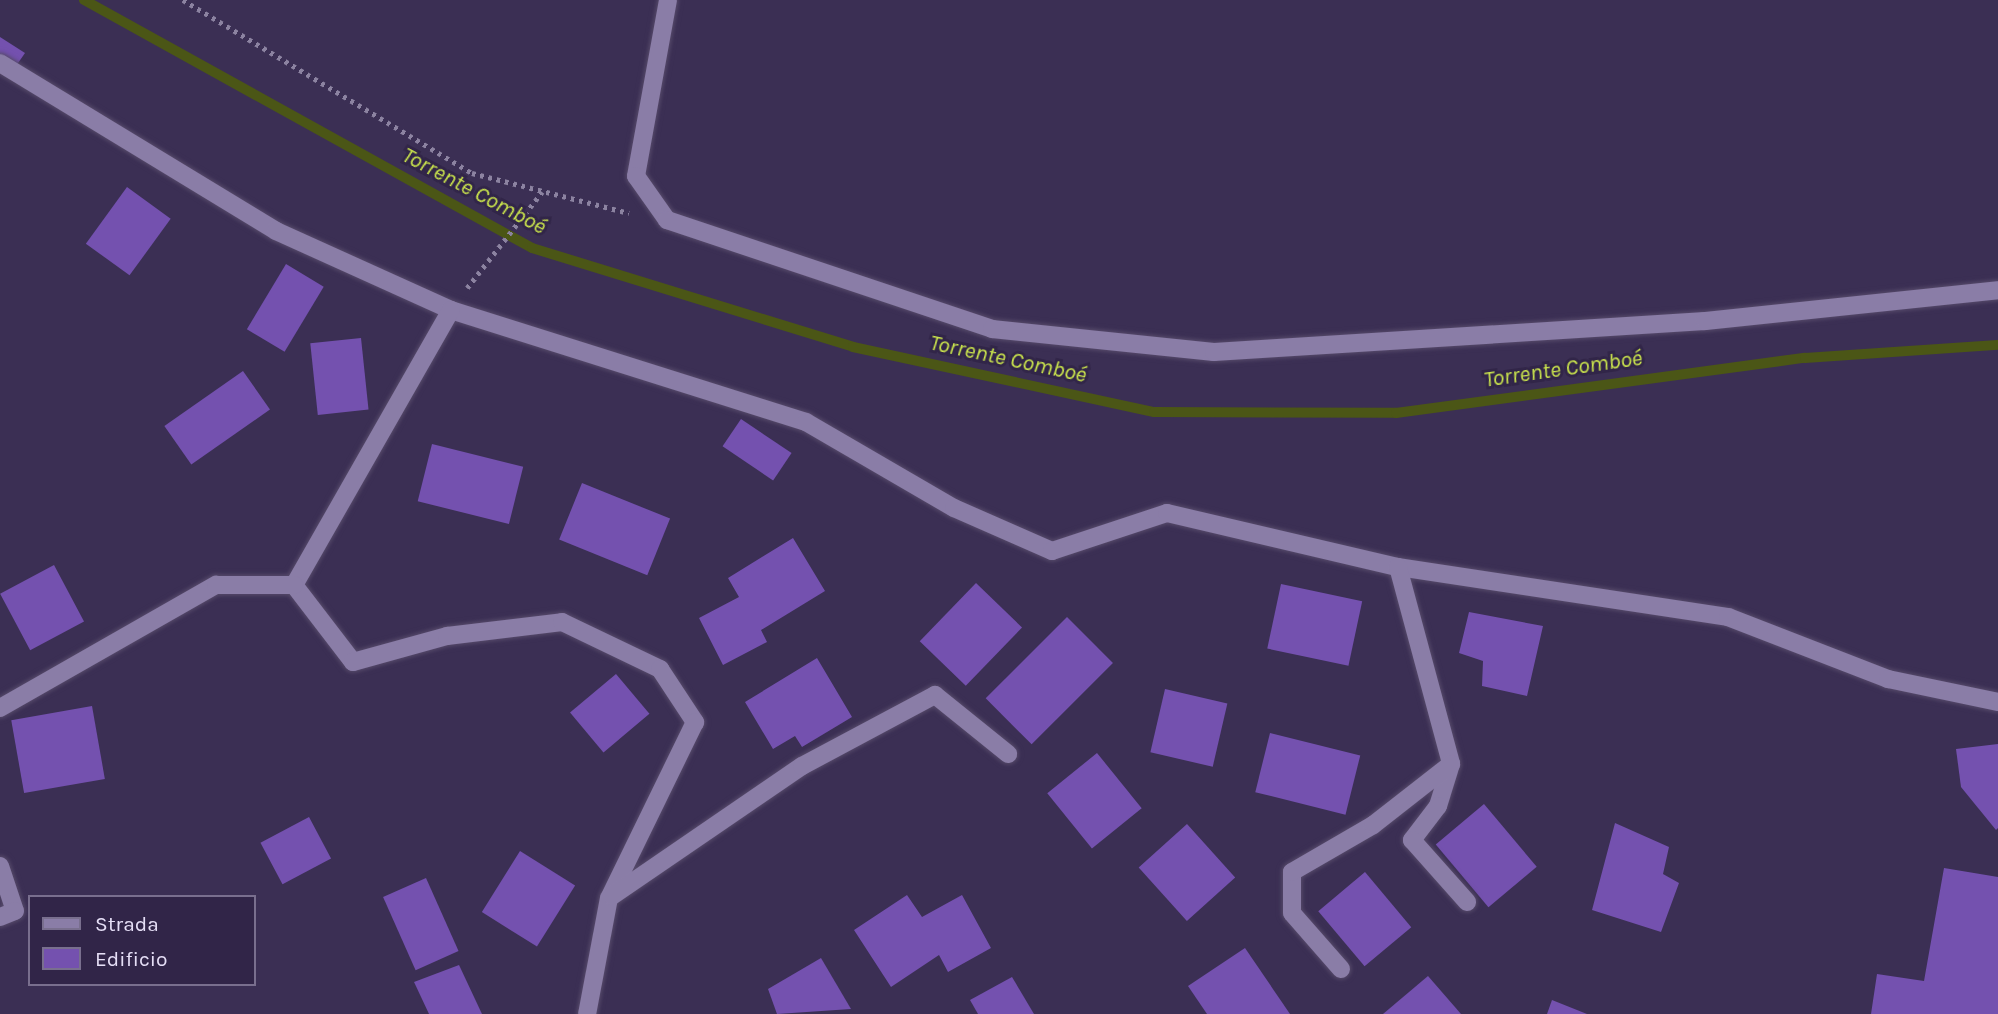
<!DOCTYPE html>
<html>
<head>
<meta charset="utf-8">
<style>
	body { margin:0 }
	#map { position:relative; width:1998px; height:1014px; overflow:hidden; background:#3b2f54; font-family:Karla,sans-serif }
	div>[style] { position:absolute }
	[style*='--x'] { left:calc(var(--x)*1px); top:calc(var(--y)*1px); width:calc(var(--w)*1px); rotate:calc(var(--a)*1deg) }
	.stream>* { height:10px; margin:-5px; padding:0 5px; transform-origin:5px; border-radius:5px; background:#4b5616 }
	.building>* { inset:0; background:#7451af; transform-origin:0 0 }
	.path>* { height:4.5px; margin-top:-2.25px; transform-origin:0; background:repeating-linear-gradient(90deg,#8c83a1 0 3.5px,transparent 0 8.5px) }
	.roads { filter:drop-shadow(0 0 2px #564a6a) drop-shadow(0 0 2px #564a6a) }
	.street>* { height:18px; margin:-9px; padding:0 9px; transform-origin:9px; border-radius:9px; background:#8a7da7 }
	span { translate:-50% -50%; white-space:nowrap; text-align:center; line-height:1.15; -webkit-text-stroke:6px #312548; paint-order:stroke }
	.water-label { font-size:23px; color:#cbe54d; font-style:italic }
	.legend { position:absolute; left:28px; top:895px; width:228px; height:91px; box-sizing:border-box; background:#312548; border:2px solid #796f8e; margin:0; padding:9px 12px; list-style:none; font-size:21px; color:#e6dff7 }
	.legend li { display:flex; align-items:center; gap:14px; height:35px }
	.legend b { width:35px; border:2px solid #796f8e }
</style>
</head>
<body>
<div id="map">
	<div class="stream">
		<i style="--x:84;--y:0;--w:512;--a:28.97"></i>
		<i style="--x:532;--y:248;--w:336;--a:17.1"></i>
		<i style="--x:853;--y:347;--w:308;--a:12.2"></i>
		<i style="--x:1154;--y:412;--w:242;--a:0.2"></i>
		<i style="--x:1396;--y:413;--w:413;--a:-7.7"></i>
		<i style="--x:1805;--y:358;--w:193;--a:-3.9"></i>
	</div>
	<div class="building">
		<i style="clip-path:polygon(0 37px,25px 53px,16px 66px,0 56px)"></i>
		<i style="left:127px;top:187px;width:54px;height:70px;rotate:36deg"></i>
		<i style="left:286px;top:264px;width:44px;height:76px;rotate:31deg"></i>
		<i style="left:361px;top:338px;width:72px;height:51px;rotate:84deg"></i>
		<i style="left:243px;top:371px;width:47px;height:96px;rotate:55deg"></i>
		<i style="left:741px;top:419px;width:61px;height:33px;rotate:34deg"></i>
		<i style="left:432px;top:444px;width:94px;height:59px;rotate:14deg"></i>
		<i style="left:582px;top:483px;width:95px;height:61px;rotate:22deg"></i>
		<i style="clip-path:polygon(793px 538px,825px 591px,761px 630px,767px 642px,723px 665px,699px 618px,739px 597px,728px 578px)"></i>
		<i style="left:54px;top:565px;width:64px;height:61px;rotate:62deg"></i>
		<i style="left:976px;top:583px;width:64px;height:81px;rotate:44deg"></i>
		<i style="left:1281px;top:584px;width:83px;height:66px;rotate:12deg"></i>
		<i style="clip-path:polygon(1469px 612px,1543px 626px,1527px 696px,1482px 686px,1483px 661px,1459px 653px)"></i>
		<i style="left:1067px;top:617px;width:65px;height:115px;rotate:45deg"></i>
		<i style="clip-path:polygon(817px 658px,852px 717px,802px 747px,795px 736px,773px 749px,745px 702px)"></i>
		<i style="left:616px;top:674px;width:52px;height:60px;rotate:50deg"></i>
		<i style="left:1165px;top:689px;width:64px;height:65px;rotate:13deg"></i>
		<i style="left:92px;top:706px;width:74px;height:82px;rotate:80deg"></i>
		<i style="left:1270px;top:733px;width:93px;height:61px;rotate:14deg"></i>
		<i style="clip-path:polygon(1998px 744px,1998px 828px,1996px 830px,1961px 787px,1956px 749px)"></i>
		<i style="left:1097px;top:753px;width:71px;height:64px;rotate:51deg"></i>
		<i style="left:1484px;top:804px;width:82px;height:63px;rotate:50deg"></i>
		<i style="left:309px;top:817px;width:47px;height:55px;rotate:62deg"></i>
		<i style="clip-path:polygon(1615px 823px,1669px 847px,1663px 874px,1679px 883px,1661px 932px,1592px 910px)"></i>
		<i style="left:1187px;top:824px;width:72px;height:65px;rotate:48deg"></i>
		<i style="left:520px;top:851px;width:65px;height:72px;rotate:32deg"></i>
		<i style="clip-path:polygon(1944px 868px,1998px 877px,1998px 1014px,1871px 1014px,1877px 974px,1924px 981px)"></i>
		<i style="left:1365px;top:872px;width:72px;height:61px;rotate:50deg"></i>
		<i style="left:426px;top:878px;width:80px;height:47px;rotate:66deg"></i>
		<i style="clip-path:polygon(907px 895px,922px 917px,962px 895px,991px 948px,948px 972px,939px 955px,891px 987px,854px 930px)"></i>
		<i style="clip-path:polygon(1245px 948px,1290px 1014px,1207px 1014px,1188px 986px)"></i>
		<i style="clip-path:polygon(821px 958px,851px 1009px,777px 1014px,768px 989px)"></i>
		<i style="clip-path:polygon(459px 965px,482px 1014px,429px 1014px,414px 982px)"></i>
		<i style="clip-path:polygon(1428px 976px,1461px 1014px,1383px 1014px)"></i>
		<i style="clip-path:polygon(1012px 977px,1034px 1014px,978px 1014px,970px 1000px)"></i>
		<i style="clip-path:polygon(1552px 1000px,1587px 1014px,1547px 1014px)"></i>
	</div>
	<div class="path">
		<i style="--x:183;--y:0;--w:337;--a:30.9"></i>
		<i style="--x:472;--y:173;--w:162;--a:14.3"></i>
		<i style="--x:467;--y:288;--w:122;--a:-52"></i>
	</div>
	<div class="roads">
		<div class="street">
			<i style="--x:668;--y:0;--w:179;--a:100.3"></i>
			<i style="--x:636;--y:176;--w:54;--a:54.8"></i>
			<i style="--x:667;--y:220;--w:343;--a:18.5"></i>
			<i style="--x:992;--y:329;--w:223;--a:5.9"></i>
			<i style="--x:1214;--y:352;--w:492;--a:-3.6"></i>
			<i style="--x:1705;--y:321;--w:295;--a:-6"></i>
			<i style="--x:0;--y:63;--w:323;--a:31.3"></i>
			<i style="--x:276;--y:231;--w:192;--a:24.3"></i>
			<i style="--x:451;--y:310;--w:372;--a:17.5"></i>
			<i style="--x:806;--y:422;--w:171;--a:30.2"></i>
			<i style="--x:954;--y:508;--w:107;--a:23.7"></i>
			<i style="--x:1052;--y:551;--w:121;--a:-18.3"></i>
			<i style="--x:1167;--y:513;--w:237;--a:13.2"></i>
			<i style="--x:1398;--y:567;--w:334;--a:8.6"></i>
			<i style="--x:1728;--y:617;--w:172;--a:21.2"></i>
			<i style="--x:1888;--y:679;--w:112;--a:11.8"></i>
			<i style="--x:451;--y:310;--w:317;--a:119.7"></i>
			<i style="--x:294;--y:585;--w:97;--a:52.5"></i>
			<i style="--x:353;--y:662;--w:98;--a:-15.5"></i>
			<i style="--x:447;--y:636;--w:116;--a:-6.9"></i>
			<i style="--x:562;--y:622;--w:109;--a:25.6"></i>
			<i style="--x:660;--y:669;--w:64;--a:56.6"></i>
			<i style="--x:695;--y:722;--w:196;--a:116"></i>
			<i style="--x:609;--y:898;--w:118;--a:100.7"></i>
			<i style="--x:1398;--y:567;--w:204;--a:74.9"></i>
			<i style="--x:1451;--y:764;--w:44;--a:107.2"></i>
			<i style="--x:1438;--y:806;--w:43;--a:127.4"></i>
			<i style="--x:1412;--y:840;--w:83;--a:48.4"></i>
			<i style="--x:0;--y:708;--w:249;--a:-29.7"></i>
			<i style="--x:216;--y:585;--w:78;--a:0"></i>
			<i style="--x:0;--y:866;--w:47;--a:71.6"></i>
			<i style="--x:15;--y:911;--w:16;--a:158"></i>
			<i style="--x:612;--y:896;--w:230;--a:-34.4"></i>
			<i style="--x:802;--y:766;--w:151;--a:-28.1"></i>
			<i style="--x:935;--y:695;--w:94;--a:38.9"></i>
			<i style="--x:1341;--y:969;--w:74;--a:-131.2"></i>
			<i style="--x:1292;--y:913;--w:41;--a:-90"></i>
			<i style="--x:1292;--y:872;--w:94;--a:-30.1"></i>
			<i style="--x:1373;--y:825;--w:99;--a:-38"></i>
		</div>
	</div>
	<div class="water-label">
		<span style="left:474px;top:191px;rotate:28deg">Torrente Comboé</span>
		<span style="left:1008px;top:359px;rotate:12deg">Torrente Comboé</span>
		<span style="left:1563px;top:369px;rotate:-8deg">Torrente Comboé</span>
	</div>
	<ul class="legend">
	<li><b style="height:9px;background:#8a7da7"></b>Strada</li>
	<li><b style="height:19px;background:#7451af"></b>Edificio</li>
	</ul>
</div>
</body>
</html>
